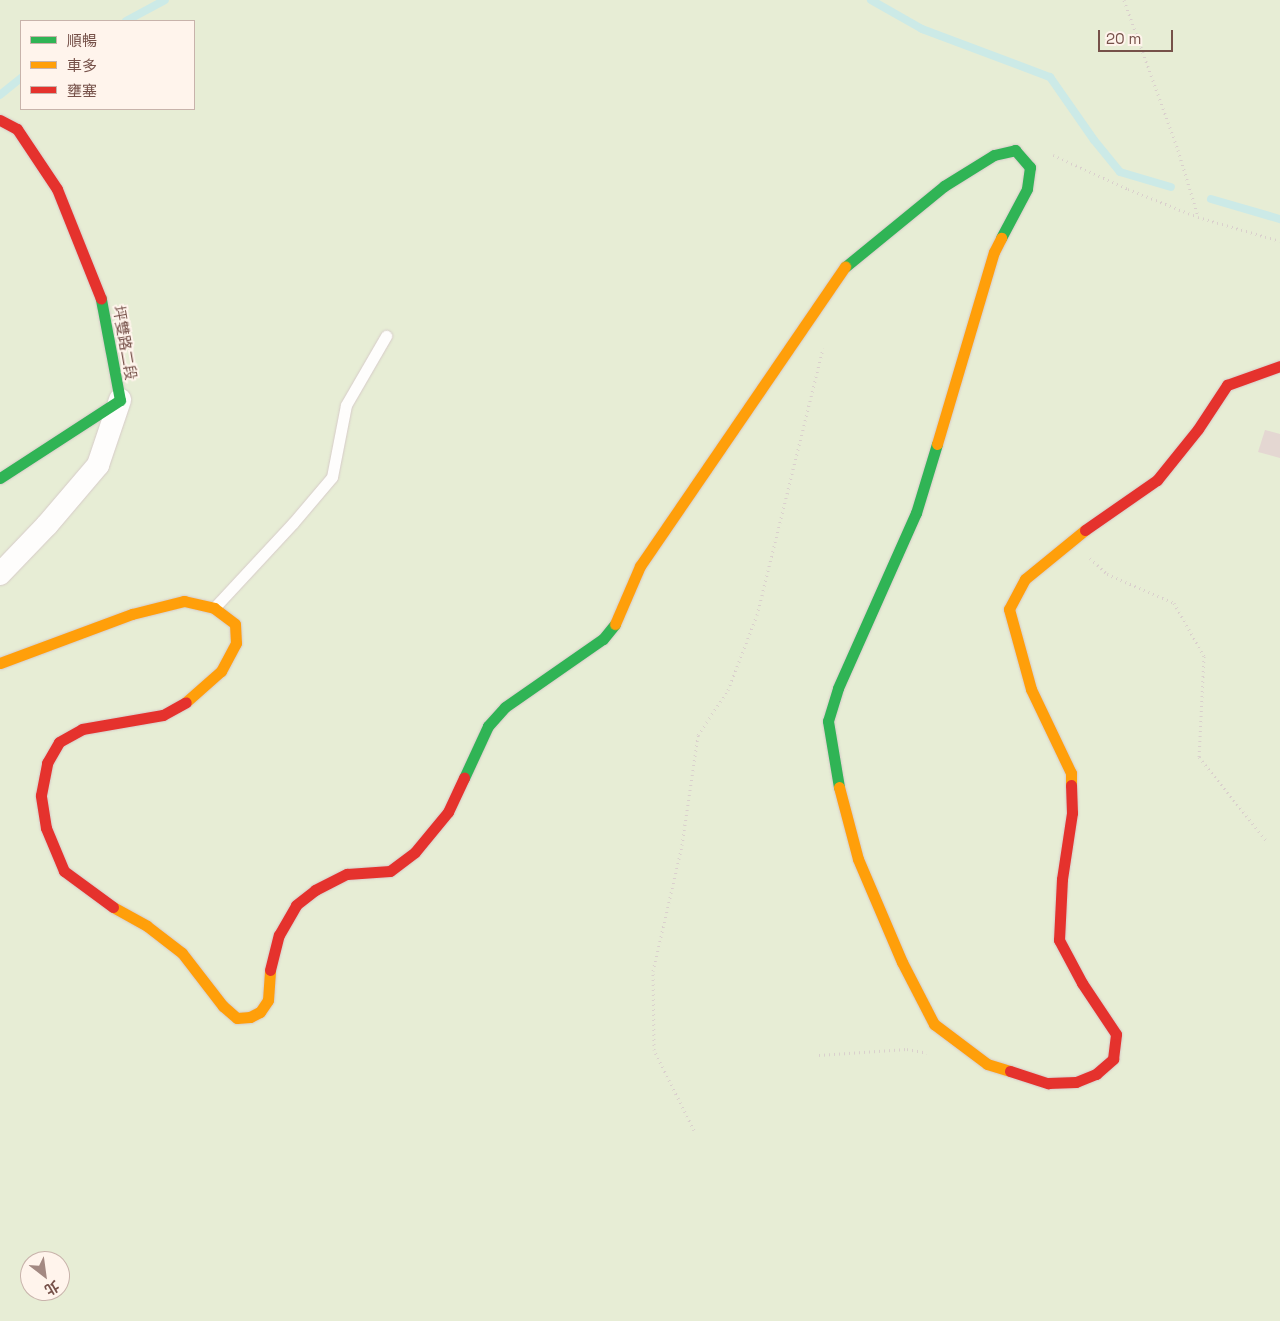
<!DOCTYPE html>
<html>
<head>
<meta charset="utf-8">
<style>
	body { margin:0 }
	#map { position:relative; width:1280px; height:1321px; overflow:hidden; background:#f7f0eb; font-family:"Space Grotesk","Noto Sans TC",sans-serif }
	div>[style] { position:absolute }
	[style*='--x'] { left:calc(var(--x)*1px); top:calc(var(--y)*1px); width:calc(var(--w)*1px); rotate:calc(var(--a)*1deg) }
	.green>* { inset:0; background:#e7edd5 }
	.stream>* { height:8px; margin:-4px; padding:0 4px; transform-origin:4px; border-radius:4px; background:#cceae7 }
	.building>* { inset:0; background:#e4d7d2 }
	.path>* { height:3px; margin-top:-1.5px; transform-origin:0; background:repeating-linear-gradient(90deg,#dad0cd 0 1px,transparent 0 5px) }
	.roads { filter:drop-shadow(0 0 1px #d6cbc8) drop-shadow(0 0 1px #d6cbc8) }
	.lane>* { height:11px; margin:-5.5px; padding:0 5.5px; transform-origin:5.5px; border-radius:5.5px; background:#fefdfc }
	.street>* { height:22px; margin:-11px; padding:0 11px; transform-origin:11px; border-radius:11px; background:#fefdfc }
	.fast>* { height:11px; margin:-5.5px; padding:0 5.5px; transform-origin:5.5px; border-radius:5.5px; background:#30b455 }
	.slow>* { height:11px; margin:-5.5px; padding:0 5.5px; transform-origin:5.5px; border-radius:5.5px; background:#ff9f0a }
	.jam>* { height:11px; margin:-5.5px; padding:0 5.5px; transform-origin:5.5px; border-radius:5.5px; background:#e5322d }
	span { translate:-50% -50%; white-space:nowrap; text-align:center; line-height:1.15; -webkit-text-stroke:4px #fff4ec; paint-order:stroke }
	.street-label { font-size:15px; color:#765149 }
	.legend { position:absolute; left:20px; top:20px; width:175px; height:90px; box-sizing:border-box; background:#fff4ec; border:1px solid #c8b3ab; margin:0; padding:6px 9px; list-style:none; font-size:15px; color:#765149 }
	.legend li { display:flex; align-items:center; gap:10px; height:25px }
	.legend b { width:25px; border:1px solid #c8b3ab }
	.north { position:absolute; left:20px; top:1251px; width:50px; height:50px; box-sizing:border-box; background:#fff4ec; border:1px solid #c8b3ab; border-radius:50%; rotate:150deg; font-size:14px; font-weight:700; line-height:20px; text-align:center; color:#765149 }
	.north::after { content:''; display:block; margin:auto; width:18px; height:22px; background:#a38982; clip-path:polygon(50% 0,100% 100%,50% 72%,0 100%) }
	.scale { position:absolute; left:1098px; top:30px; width:75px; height:22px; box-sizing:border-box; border:2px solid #765149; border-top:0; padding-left:6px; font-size:15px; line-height:18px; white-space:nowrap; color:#765149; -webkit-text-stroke:4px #fff4ec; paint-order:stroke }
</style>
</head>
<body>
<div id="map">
	<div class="green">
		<i style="clip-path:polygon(evenodd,0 0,1280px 0,1280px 1321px,0 1321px,0 0,21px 21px,194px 21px,194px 109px,21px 109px,21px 21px,0 0,30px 1261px,60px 1261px,60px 1291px,30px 1291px,30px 1261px)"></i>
	</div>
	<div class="stream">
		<i style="--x:871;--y:0;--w:59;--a:29.6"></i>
		<i style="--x:922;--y:29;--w:137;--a:20.6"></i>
		<i style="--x:1050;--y:77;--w:77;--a:55.1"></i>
		<i style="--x:1094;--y:140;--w:41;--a:50.9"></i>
		<i style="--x:1120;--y:172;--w:53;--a:16.4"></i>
		<i style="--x:126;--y:21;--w:44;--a:-28.3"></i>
		<i style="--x:0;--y:95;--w:27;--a:-39"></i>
		<i style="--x:1211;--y:199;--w:72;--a:16.2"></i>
	</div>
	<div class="building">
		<i style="clip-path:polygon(1265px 430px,1280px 434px,1280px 458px,1258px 452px)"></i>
	</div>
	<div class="path">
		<i style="--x:1124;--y:0;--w:159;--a:70.2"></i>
		<i style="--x:1178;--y:150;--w:69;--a:73.1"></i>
		<i style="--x:1053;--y:155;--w:82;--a:24.4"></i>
		<i style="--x:1128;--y:189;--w:75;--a:21.8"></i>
		<i style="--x:1198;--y:217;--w:85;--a:16.3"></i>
		<i style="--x:1090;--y:558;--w:23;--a:43"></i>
		<i style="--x:1107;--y:574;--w:73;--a:23.4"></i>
		<i style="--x:1174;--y:603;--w:61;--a:60.5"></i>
		<i style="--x:1204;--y:656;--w:101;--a:92.8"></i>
		<i style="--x:1199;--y:757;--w:107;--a:51.1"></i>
		<i style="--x:819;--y:1055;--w:88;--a:-3.9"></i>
		<i style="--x:907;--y:1049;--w:20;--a:11"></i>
		<i style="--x:694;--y:1130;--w:89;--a:-116.6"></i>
		<i style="--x:654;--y:1050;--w:79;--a:-90.7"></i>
		<i style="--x:653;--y:971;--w:129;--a:-77"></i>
		<i style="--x:682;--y:845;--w:111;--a:-81.7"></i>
		<i style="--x:698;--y:735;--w:54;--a:-56.3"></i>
		<i style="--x:728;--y:690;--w:80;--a:-68.9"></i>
		<i style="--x:757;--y:615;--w:275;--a:-76.1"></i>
	</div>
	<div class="roads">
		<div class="lane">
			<i style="--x:214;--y:608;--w:116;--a:-47.1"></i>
			<i style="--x:293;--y:523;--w:60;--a:-49.7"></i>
			<i style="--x:332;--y:477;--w:73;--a:-79"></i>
			<i style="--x:346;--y:405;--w:80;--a:-59.9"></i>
		</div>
		<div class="street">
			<i style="--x:0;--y:574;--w:68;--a:-46.2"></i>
			<i style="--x:47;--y:525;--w:79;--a:-49.6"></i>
			<i style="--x:98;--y:465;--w:69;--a:-71.3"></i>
		</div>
		<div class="fast">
			<i style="--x:845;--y:267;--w:128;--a:-39.3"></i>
			<i style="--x:944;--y:186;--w:59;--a:-31.8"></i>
			<i style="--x:994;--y:155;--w:22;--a:-13"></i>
			<i style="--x:1015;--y:150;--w:23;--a:49"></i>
			<i style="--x:1030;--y:167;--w:22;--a:98"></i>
			<i style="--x:1027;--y:189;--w:55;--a:118"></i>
			<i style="--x:0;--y:478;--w:143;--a:-33"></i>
			<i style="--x:120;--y:400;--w:103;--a:-100.7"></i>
			<i style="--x:464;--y:778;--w:57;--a:-65.2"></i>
			<i style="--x:488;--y:726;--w:25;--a:-48"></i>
			<i style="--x:505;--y:707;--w:119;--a:-34.8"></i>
			<i style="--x:603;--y:639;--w:19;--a:-51"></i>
			<i style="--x:839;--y:787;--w:67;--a:-99.5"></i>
			<i style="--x:828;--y:721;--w:34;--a:-73"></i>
			<i style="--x:838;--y:688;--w:192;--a:-66"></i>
			<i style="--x:916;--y:513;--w:72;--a:-73.1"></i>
		</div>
		<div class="slow">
			<i style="--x:937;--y:444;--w:200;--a:-73.5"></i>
			<i style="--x:994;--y:252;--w:16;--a:-63"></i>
			<i style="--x:615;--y:624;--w:63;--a:-66.7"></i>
			<i style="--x:640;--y:566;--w:363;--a:-55.6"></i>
			<i style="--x:0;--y:663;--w:141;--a:-20.4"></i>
			<i style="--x:132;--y:614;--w:54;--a:-14"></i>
			<i style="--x:184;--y:601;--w:31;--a:13"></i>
			<i style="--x:214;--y:608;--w:26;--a:37"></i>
			<i style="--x:235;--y:624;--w:19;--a:87"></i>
			<i style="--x:236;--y:643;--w:32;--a:118"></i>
			<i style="--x:221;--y:671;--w:47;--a:138.5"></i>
			<i style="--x:1071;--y:785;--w:12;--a:-90"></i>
			<i style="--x:1071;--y:773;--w:93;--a:-115.5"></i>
			<i style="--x:1031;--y:689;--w:83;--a:-105.4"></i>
			<i style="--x:1009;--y:609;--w:34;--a:-62"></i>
			<i style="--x:1025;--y:579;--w:77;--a:-39.2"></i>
			<i style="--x:839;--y:787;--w:74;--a:75.2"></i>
			<i style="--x:858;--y:859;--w:112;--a:66.9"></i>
			<i style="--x:902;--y:962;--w:70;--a:62.7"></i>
			<i style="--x:934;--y:1024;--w:66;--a:37"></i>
			<i style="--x:987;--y:1064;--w:24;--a:17"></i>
			<i style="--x:113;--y:907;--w:39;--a:29"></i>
			<i style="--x:147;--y:926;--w:44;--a:37.6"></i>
			<i style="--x:182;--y:953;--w:67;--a:52.3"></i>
			<i style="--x:223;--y:1006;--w:18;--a:41"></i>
			<i style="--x:237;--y:1018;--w:13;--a:-4"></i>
			<i style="--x:250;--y:1017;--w:11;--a:-27"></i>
			<i style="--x:260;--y:1012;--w:14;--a:-56"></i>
			<i style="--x:268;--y:1000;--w:30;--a:-86"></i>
		</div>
		<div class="jam">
			<i style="--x:0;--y:120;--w:19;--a:28"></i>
			<i style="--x:17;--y:129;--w:72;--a:56.3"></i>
			<i style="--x:57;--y:189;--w:118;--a:68.2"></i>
			<i style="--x:1085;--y:530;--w:88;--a:-34.8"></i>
			<i style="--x:1157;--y:480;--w:65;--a:-51.2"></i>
			<i style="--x:1198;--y:429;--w:53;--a:-56.6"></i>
			<i style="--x:1227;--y:385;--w:56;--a:-19.7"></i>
			<i style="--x:113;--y:907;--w:61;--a:-143.7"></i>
			<i style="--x:64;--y:871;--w:47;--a:-112.7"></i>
			<i style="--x:46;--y:828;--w:33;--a:-99"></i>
			<i style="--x:41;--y:795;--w:33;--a:-79"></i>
			<i style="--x:47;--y:763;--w:24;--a:-60"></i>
			<i style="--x:59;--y:742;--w:26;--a:-29"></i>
			<i style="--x:82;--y:729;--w:82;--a:-9.8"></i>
			<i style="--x:163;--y:715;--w:26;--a:-29"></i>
			<i style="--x:270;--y:970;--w:36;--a:-76"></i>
			<i style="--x:279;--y:935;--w:34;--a:-60"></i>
			<i style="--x:296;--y:905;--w:24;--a:-38"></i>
			<i style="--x:315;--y:890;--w:36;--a:-27"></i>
			<i style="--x:347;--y:874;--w:43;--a:-4"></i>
			<i style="--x:390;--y:871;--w:31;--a:-37"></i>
			<i style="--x:415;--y:852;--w:52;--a:-50.5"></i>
			<i style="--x:448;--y:812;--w:38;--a:-65"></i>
			<i style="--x:1010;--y:1071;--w:40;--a:18"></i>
			<i style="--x:1048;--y:1083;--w:28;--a:-2"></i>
			<i style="--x:1076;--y:1082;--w:22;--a:-22"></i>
			<i style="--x:1096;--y:1074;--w:23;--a:-41"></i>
			<i style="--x:1113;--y:1059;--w:25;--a:-83"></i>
			<i style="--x:1116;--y:1034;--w:61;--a:-123.7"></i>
			<i style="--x:1082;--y:983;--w:49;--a:-118.1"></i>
			<i style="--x:1059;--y:940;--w:61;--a:-87.2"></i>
			<i style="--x:1062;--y:879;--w:67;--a:-81.4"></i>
			<i style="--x:1072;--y:813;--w:28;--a:-92"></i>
		</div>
	</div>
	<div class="street-label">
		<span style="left:125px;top:343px;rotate:80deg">坪雙路二段</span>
	</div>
	<ul class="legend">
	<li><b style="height:6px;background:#30b455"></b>順暢</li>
	<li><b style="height:6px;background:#ff9f0a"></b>車多</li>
	<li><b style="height:6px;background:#e5322d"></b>壅塞</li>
	</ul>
	<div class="north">北</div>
	<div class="scale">20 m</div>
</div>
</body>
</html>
